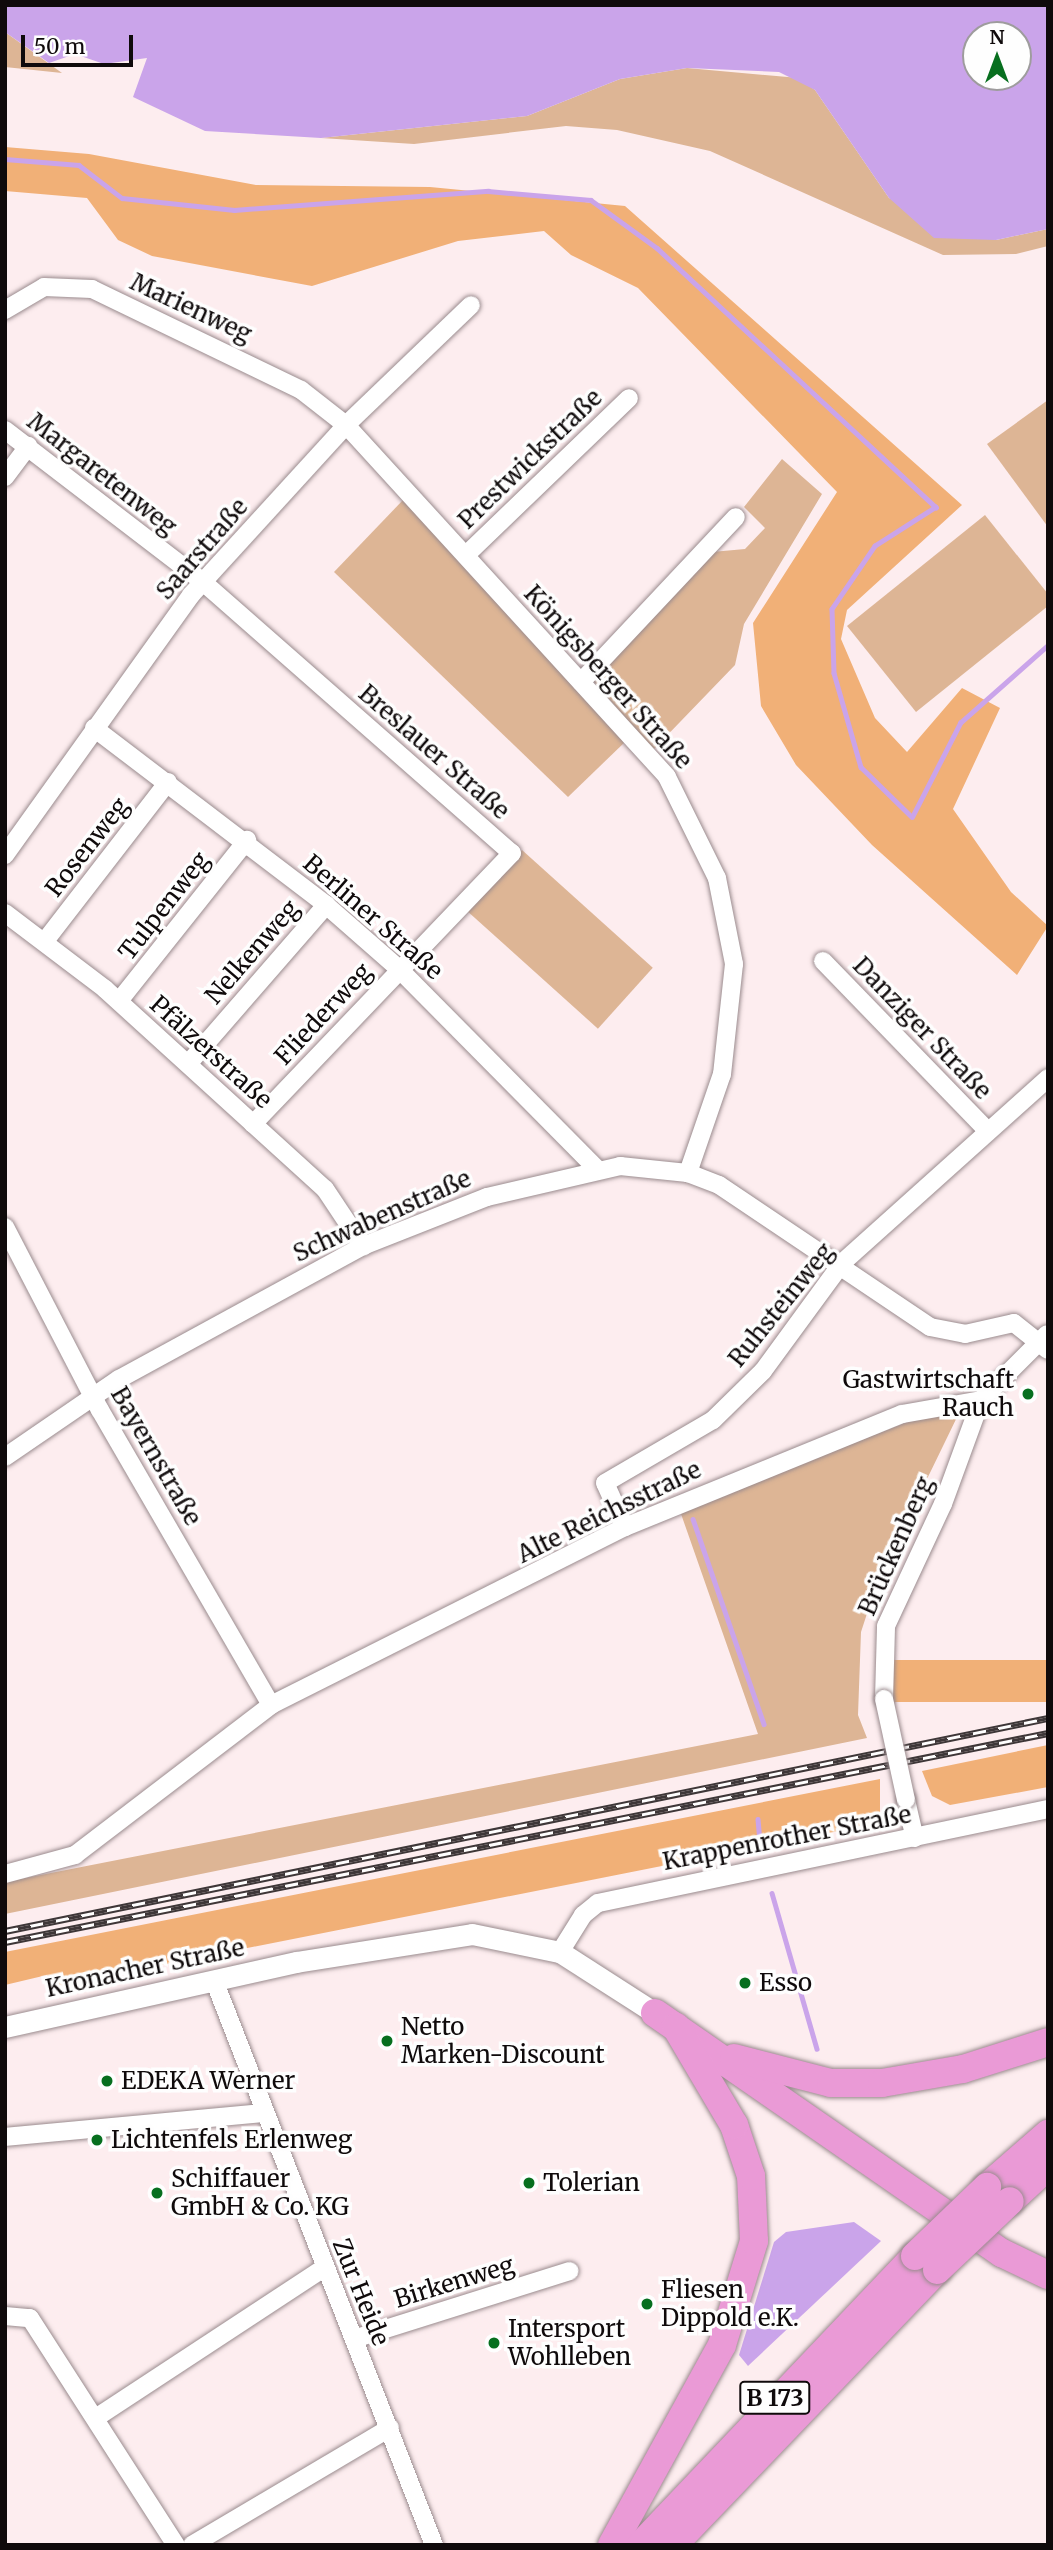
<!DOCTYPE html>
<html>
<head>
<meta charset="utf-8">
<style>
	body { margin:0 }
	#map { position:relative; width:1053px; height:2550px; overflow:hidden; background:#fdedef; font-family:Merriweather,serif }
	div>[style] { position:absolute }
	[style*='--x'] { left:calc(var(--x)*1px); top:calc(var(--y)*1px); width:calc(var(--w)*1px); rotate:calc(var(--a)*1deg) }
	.green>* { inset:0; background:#ddb595; transform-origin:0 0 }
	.forest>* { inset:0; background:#f1b077; transform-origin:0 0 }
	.water>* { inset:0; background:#caa4ea }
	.stream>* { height:4.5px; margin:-2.25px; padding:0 2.25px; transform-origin:2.25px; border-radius:2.25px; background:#caa4ea }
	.roads { filter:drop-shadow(0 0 2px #9a8b8e) drop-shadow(0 0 2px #9a8b8e) }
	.minor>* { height:18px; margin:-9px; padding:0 9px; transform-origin:9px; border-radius:9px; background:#fff }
	.tertiary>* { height:21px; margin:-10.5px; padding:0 10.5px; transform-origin:10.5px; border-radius:10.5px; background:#fff }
	.trunk>* { height:28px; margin:-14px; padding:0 14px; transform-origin:14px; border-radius:14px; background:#ea9ad6 }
	.rail>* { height:7px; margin-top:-3.5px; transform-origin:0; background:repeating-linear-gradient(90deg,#fefefe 0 13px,#3e3738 0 26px); box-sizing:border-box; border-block:2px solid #3e3738 }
	.bridges { filter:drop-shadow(0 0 2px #9a8b8e) drop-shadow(0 0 2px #9a8b8e) }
	.minor-bridge>* { height:18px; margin:-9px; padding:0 9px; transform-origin:9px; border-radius:9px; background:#fff }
	.trunk-bridge>* { height:28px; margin:-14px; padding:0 14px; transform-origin:14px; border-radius:14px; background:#ea9ad6 }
	.dots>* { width:19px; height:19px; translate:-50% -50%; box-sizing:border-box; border:4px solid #fefefe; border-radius:50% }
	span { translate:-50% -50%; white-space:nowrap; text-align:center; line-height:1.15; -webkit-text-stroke:7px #fefefe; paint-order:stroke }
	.shield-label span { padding:2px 5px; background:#fefefe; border:2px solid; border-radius:5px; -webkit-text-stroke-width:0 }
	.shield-label { font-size:23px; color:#0f0a0b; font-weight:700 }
	.street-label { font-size:24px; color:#0f0a0b }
	.poi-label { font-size:24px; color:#0f0a0b }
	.right { translate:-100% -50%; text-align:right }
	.left { translate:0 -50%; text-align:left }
	.frame { position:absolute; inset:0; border:7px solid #0f0a0b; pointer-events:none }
	.north { position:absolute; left:962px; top:21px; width:70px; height:70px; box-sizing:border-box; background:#fefefe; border:2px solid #9e9c9d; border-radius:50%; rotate:0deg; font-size:19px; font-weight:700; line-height:28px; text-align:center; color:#0f0a0b }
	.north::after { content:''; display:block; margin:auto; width:24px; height:32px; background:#076f1f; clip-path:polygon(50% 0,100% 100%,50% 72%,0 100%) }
	.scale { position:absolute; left:21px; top:35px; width:112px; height:32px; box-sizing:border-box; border:4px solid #0f0a0b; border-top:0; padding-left:9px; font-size:21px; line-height:24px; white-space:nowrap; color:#0f0a0b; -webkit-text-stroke:5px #fefefe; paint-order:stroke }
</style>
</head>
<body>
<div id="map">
	<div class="green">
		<i style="clip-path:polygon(5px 32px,62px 73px,5px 67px)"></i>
		<i style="clip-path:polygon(687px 68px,799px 78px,815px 90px,889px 198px,996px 240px,1048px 229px,1048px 246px,1016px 254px,943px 255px,710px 151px,617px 130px,566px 126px,414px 144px,321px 138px,527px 116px,620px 79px)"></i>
		<i style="clip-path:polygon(1048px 400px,1048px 527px,987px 444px)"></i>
		<i style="clip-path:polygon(782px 459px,822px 494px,744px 624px,735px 665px,653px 750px,592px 679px,712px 552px,745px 549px,765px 528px,744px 507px)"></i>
		<i style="clip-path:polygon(403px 500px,626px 741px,568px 797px,334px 572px)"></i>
		<i style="clip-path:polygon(985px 515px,1048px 594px,1048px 606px,916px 712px,847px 626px)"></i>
		<i style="left:522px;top:850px;width:176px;height:82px;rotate:42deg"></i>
		<i style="clip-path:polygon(960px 1411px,878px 1580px,861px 1632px,858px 1715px,867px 1738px,5px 1914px,5px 1882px,758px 1734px,680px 1511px,933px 1412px)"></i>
	</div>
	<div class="forest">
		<i style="clip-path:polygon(5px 147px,89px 154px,256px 185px,430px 187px,625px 206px,962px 505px,847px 610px,841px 639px,875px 718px,907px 752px,962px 688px,1000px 708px,953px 809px,1011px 892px,1048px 926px,1017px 975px,872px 845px,796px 765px,761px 706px,753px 623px,837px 492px,638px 288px,571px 255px,544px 231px,458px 241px,312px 286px,152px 256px,118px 240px,87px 198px,5px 191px)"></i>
		<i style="left:1048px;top:1660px;width:42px;height:160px;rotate:90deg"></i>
		<i style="clip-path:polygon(1048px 1745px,1048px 1787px,950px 1805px,932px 1796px,922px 1771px)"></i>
		<i style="clip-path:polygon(880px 1779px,880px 1817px,874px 1824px,55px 1986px,47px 1975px,5px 1985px,5px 1952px)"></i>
	</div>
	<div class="water">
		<i style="clip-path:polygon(evenodd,5px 5px,1048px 5px,1048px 229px,996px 240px,934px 238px,889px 198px,815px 90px,779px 72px,687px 68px,620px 79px,527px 116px,321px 138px,205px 131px,133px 97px,147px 58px,104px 64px,75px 54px,49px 63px,5px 32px,5px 5px,976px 35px,1018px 35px,1018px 77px,976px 77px,976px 35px)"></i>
		<i style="clip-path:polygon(854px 2222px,881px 2241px,748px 2366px,739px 2355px,774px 2242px,786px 2232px)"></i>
	</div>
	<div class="stream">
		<i style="--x:5;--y:159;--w:74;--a:4.6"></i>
		<i style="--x:79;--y:165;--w:54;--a:37.5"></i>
		<i style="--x:122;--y:198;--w:113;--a:6.1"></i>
		<i style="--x:234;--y:210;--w:255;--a:-4.3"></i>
		<i style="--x:488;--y:191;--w:103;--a:5"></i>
		<i style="--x:591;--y:200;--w:82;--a:36"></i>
		<i style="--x:657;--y:248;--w:381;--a:42.9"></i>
		<i style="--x:936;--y:507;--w:72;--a:147.4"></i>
		<i style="--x:875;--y:546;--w:76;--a:124.3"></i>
		<i style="--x:832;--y:609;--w:64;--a:88.2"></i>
		<i style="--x:834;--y:673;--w:98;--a:74"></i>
		<i style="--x:861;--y:767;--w:71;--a:44.4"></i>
		<i style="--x:912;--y:817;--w:106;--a:-62.9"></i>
		<i style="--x:960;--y:723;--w:118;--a:-41.6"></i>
		<i style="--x:693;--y:1519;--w:217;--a:70.9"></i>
		<i style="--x:758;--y:1819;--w:22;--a:85"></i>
		<i style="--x:772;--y:1893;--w:162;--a:73.9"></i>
	</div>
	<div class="roads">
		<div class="minor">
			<i style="--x:5;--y:310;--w:45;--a:-30.5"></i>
			<i style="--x:44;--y:287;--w:48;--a:2.4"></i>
			<i style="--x:92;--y:289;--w:232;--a:25.8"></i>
			<i style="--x:301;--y:390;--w:57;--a:37.9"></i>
			<i style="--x:346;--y:425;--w:476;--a:47.6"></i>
			<i style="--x:667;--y:777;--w:113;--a:63.7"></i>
			<i style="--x:717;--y:878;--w:88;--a:78.8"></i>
			<i style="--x:734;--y:964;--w:111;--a:96.2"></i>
			<i style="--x:722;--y:1074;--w:105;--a:109"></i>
			<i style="--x:5;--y:430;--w:250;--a:37.5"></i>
			<i style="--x:203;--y:582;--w:411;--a:41.3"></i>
			<i style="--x:512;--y:853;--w:375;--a:133.7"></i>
			<i style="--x:5;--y:477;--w:39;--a:-53"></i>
			<i style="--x:466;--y:555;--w:226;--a:-43.9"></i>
			<i style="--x:581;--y:682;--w:226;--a:-46.8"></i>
			<i style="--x:94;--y:728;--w:292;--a:37.3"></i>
			<i style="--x:326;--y:905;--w:97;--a:41.2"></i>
			<i style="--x:399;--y:969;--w:280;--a:45.3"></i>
			<i style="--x:5;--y:855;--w:320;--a:-54.4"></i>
			<i style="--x:191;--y:595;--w:230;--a:-47.6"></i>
			<i style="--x:346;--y:425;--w:173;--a:-43.8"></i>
			<i style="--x:5;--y:913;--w:126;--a:37.2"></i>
			<i style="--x:105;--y:989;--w:297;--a:42.3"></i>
			<i style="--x:325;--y:1189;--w:69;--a:56.3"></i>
			<i style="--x:45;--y:941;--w:201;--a:-52.3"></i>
			<i style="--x:823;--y:961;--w:234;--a:45.9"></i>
			<i style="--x:119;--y:1001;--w:206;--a:-51.5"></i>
			<i style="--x:188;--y:1064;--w:211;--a:-49"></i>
			<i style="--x:5;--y:1227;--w:206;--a:62.6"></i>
			<i style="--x:100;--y:1410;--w:341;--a:59.9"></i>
			<i style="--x:5;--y:1457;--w:138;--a:-34.4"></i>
			<i style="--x:119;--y:1379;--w:278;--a:-28.6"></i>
			<i style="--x:363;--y:1246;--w:133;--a:-21.6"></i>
			<i style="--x:487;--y:1197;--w:137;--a:-13.1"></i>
			<i style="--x:620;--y:1166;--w:68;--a:5.9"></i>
			<i style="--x:688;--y:1173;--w:33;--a:21"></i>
			<i style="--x:719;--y:1185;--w:254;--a:33.9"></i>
			<i style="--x:930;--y:1327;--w:36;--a:11"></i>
			<i style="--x:965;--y:1334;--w:50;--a:-12.7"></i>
			<i style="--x:1014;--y:1323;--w:43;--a:38.5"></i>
			<i style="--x:625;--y:1527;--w:48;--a:-114.4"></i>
			<i style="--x:605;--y:1483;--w:125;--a:-30.3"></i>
			<i style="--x:713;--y:1420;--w:70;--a:-44.4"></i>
			<i style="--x:763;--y:1371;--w:134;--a:-53.8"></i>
			<i style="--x:842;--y:1263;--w:277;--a:-41.9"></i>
			<i style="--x:884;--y:1699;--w:73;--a:-88.4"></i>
			<i style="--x:886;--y:1626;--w:135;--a:-65"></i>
			<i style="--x:943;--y:1504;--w:111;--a:-69.9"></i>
			<i style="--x:981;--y:1400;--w:93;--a:-45"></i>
			<i style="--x:906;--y:1800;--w:39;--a:77"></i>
			<i style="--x:5;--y:1874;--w:73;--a:-15.2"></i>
			<i style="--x:75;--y:1855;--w:247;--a:-37.4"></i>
			<i style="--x:271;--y:1705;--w:396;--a:-26.7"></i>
			<i style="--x:625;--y:1527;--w:299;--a:-22.2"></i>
			<i style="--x:902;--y:1414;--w:80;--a:-10"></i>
			<i style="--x:560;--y:1952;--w:44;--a:-58.1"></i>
			<i style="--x:583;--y:1915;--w:19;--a:-39"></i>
			<i style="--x:598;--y:1903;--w:460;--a:-11.8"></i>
			<i style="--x:214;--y:1980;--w:606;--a:68.73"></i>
			<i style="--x:5;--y:2137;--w:261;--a:-5.3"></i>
			<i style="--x:5;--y:2316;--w:25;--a:5"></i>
			<i style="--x:30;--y:2318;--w:270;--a:57.3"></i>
			<i style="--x:354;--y:2339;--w:226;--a:-17.5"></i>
			<i style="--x:97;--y:2417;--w:272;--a:-33.3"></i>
			<i style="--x:192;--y:2545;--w:230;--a:-30.6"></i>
		</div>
		<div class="tertiary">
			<i style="--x:5;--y:2027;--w:298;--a:-12.6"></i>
			<i style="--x:296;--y:1962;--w:178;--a:-9"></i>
			<i style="--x:472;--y:1934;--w:90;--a:11.6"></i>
			<i style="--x:560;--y:1952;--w:113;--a:32.7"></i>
		</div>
		<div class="trunk">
			<i style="--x:655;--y:2013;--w:422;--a:34.7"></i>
			<i style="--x:1002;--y:2253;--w:51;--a:25.6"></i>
			<i style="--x:734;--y:2058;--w:100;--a:14.5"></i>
			<i style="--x:831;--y:2083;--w:51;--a:0"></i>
			<i style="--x:882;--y:2083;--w:82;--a:-9.8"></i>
			<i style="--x:963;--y:2069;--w:89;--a:-17.6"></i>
			<i style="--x:987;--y:2187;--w:81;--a:-41"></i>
			<i style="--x:1010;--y:2201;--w:52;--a:-42.6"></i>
			<i style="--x:612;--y:2545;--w:228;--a:-61.2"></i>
			<i style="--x:722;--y:2345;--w:109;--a:-72.9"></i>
			<i style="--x:754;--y:2241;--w:65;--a:-92.6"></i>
			<i style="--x:751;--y:2176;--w:54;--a:-108.4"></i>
			<i style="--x:734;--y:2125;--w:114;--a:-120.6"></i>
			<i style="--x:641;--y:2545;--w:398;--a:-46.5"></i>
			<i style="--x:673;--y:2545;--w:381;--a:-46.2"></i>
		</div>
	</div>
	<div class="rail">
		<i style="--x:5;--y:1931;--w:1065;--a:-11.54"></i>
		<i style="--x:5;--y:1942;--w:1064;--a:-11.33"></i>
	</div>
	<div class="bridges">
		<div class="minor-bridge">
			<i style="--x:884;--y:1699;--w:103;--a:77.7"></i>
		</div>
		<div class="trunk-bridge">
			<i style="--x:915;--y:2256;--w:100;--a:-43.8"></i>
			<i style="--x:937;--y:2270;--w:100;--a:-43.4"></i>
		</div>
	</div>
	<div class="dots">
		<i style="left:1028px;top:1394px;background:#076f1f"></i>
		<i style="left:745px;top:1983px;background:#076f1f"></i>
		<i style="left:387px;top:2041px;background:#076f1f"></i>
		<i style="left:107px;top:2081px;background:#076f1f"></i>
		<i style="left:97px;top:2140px;background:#076f1f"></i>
		<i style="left:529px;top:2183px;background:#076f1f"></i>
		<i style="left:157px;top:2193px;background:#076f1f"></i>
		<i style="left:647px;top:2304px;background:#076f1f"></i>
		<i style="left:494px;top:2343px;background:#076f1f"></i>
	</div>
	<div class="shield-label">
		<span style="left:775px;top:2398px">B 173</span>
	</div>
	<div class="street-label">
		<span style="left:191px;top:308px;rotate:25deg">Marienweg</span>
		<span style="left:530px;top:459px;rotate:-44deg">Prestwickstraße</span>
		<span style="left:102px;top:474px;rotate:38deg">Margaretenweg</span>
		<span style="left:202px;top:549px;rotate:-49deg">Saarstraße</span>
		<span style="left:608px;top:677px;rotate:48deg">Königsberger Straße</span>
		<span style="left:434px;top:752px;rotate:41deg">Breslauer Straße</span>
		<span style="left:87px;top:847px;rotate:-52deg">Rosenweg</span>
		<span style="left:164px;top:906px;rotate:-52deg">Tulpenweg</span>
		<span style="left:373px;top:917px;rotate:41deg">Berliner Straße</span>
		<span style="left:252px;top:952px;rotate:-49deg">Nelkenweg</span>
		<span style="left:323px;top:1014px;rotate:-47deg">Fliederweg</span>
		<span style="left:922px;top:1028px;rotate:46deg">Danziger Straße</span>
		<span style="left:211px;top:1052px;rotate:42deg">Pfälzerstraße</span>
		<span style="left:382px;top:1216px;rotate:-24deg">Schwabenstraße</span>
		<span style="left:781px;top:1305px;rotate:-51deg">Ruhsteinweg</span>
		<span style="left:156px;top:1456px;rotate:60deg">Bayernstraße</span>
		<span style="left:609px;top:1512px;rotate:-26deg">Alte Reichsstraße</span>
		<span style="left:896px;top:1546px;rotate:-66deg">Brückenberg</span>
		<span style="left:787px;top:1838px;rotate:-11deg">Krappenrother Straße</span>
		<span style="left:145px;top:1968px;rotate:-12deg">Kronacher Straße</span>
		<span style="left:454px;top:2282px;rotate:-17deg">Birkenweg</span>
		<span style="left:361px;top:2292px;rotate:68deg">Zur Heide</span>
	</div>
	<div class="poi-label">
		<span class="right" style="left:1014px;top:1394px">Gastwirtschaft<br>Rauch</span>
		<span class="left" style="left:759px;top:1983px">Esso</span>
		<span class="left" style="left:401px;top:2041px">Netto<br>Marken-Discount</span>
		<span class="left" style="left:121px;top:2081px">EDEKA Werner</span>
		<span class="left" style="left:111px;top:2140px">Lichtenfels Erlenweg</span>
		<span class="left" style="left:171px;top:2193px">Schiffauer<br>GmbH &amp; Co. KG</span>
		<span class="left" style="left:543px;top:2183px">Tolerian</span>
		<span class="left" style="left:661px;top:2304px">Fliesen<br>Dippold e.K.</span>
		<span class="left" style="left:508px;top:2343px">Intersport<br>Wohlleben</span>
	</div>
	<div class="frame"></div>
	<div class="north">N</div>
	<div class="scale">50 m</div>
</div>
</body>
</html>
